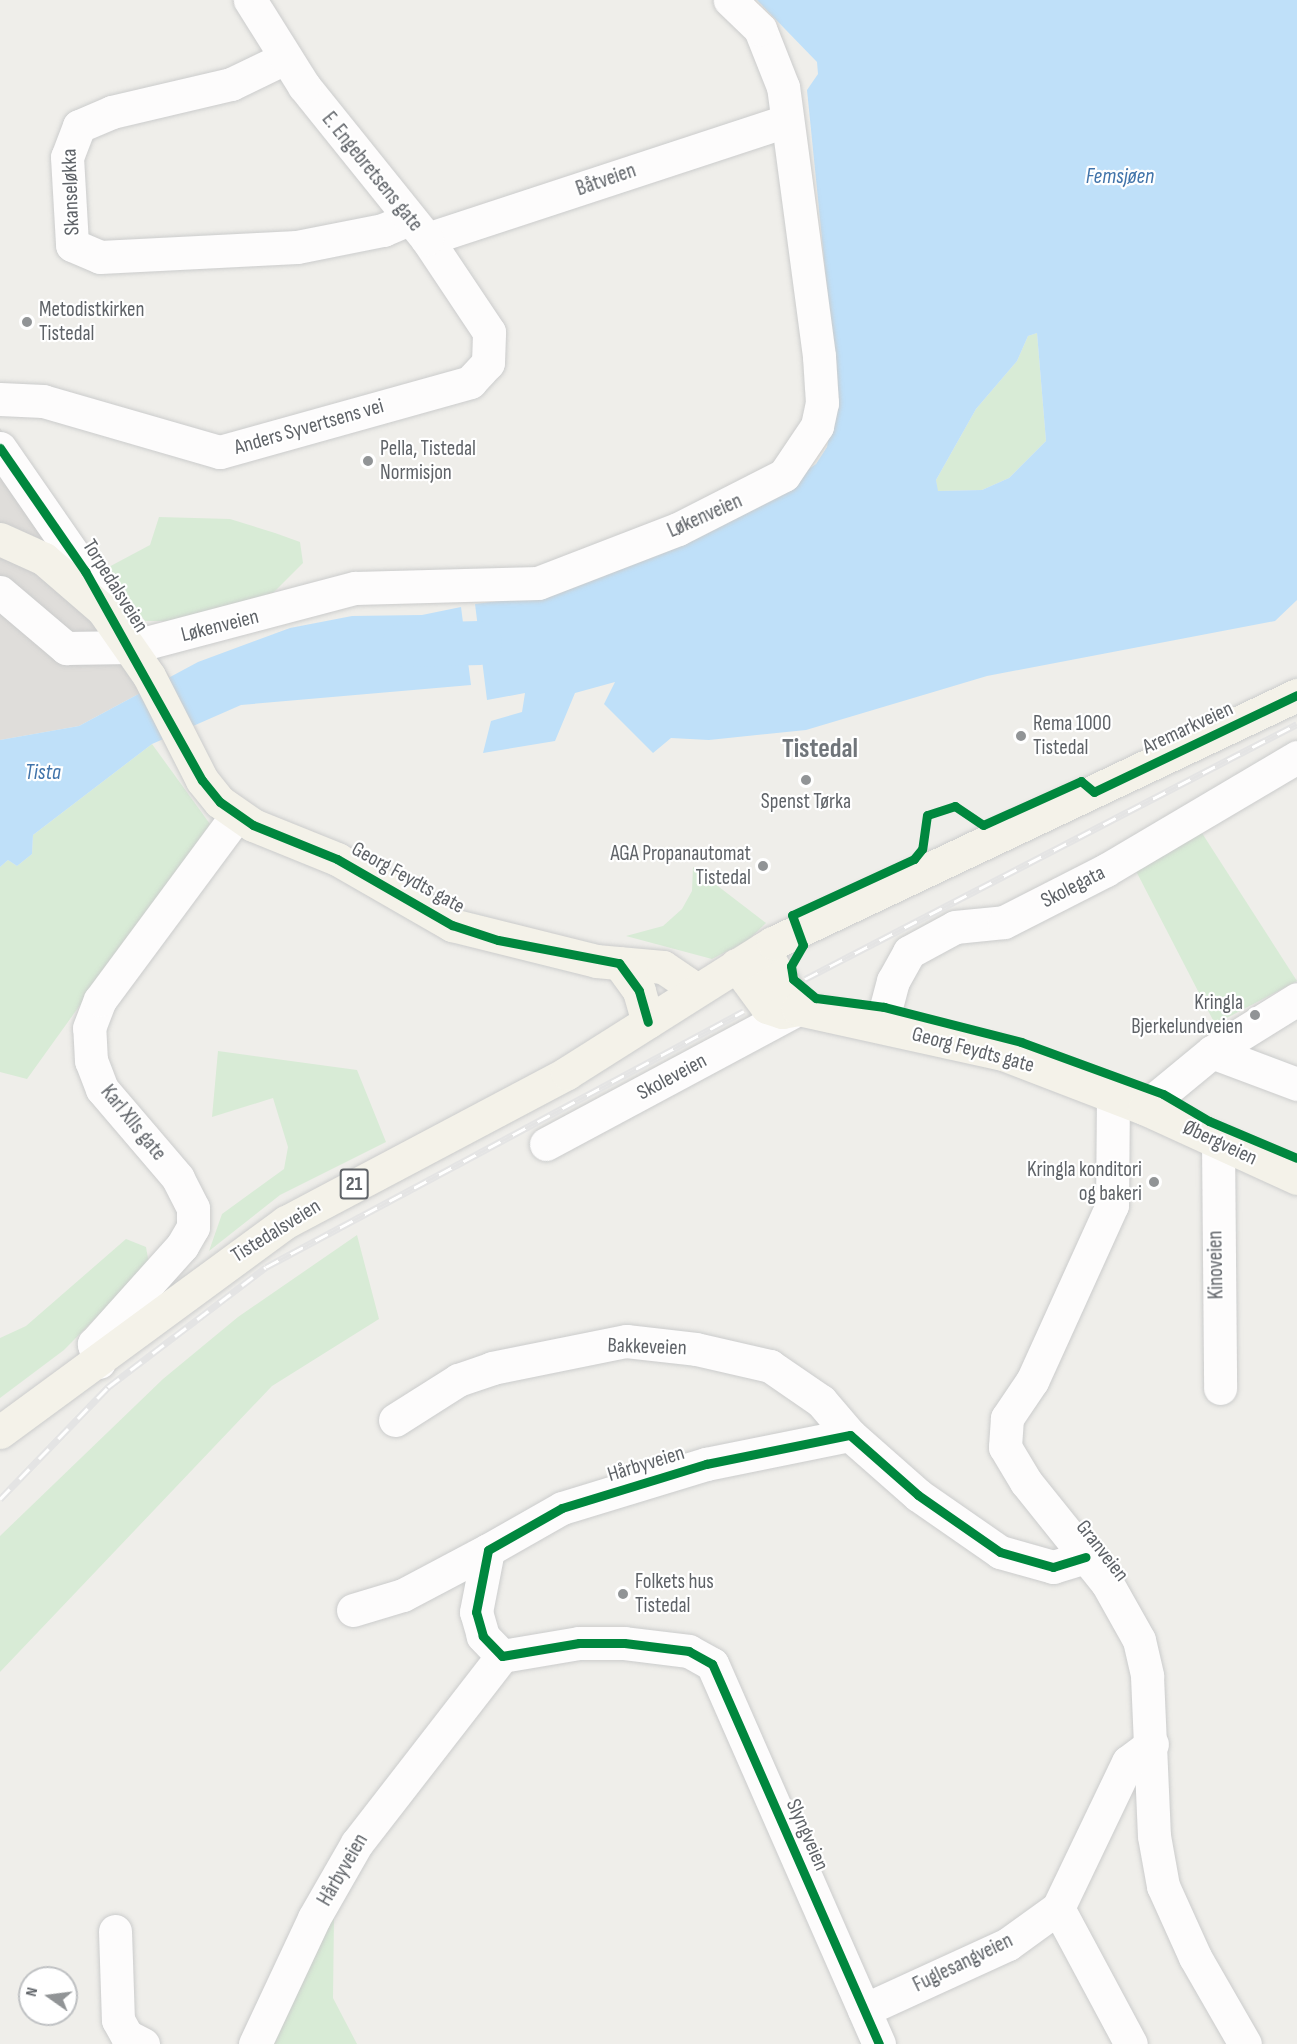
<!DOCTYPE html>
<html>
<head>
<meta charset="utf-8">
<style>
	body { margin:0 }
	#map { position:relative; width:1297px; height:2044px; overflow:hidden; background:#efeeea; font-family:"Sofia Sans Condensed",sans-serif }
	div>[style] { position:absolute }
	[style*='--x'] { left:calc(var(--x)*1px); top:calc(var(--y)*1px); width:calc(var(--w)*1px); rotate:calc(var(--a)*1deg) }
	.industrial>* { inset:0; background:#dfddda }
	.green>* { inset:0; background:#d8ebd6 }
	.water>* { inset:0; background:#bfe0f9 }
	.river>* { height:44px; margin:-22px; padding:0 22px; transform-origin:22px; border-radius:22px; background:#bfe0f9 }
	.roads { filter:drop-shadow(0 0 2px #cbcccc) drop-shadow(0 0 2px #cbcccc) }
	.minor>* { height:33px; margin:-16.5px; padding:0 16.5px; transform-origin:16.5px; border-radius:16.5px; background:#fdfcfc }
	.major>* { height:33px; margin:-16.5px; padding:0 16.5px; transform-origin:16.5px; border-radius:16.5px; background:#f4f2e9 }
	.rail>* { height:7px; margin-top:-3.5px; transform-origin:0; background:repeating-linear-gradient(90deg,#fff 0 14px,#e4e4e4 0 28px); box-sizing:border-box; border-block:2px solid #e4e4e4 }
	.cycleway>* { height:9px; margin:-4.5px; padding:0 4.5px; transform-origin:4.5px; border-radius:4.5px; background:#00873e }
	.dots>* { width:16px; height:16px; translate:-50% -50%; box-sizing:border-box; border:3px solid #fff; border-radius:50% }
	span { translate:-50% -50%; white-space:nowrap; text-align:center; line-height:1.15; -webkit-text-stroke:4.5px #fff; paint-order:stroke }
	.shield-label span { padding:2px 4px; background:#fff; border:2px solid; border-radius:4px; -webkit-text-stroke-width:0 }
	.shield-label { font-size:20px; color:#5f6368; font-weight:700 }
	.street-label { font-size:21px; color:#5f6368 }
	.poi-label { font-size:21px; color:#5f6368 }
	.left { translate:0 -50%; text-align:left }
	.right { translate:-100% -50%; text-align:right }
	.water-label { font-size:22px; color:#4174aa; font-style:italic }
	.district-label { font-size:27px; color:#70757a; font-weight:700 }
	.north { position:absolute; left:18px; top:1966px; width:60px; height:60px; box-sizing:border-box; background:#fff; border:2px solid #bfc1c3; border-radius:50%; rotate:284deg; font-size:16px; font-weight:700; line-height:24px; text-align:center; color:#5f6368 }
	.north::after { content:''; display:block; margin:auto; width:21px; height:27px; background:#919496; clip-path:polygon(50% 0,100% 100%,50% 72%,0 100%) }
</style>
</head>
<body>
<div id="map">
	<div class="industrial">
		<i style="clip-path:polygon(0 428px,97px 564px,170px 677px,79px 726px,0 740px)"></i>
	</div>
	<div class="green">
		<i style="clip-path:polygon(1037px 333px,1046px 441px,1009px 478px,982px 490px,937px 491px,936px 480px,976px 409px,1017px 361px,1028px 336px)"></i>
		<i style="clip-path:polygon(159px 517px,230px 519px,275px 533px,300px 542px,303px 563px,272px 594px,172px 621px,145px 621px,105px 569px,150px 545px)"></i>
		<i style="clip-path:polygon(152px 744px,210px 824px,27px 1079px,0 1072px,0 867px,8px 860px,17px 866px,32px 854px,33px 835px)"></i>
		<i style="clip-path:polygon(1200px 830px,1297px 981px,1221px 1021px,1214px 1022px,1136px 871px)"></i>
		<i style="clip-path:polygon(693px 867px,766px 923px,747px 941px,712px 959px,626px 936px,663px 926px,682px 909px,692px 891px)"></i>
		<i style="clip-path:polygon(218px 1051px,357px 1070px,386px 1142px,280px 1195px,209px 1251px,222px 1214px,284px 1169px,288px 1147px,273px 1098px,212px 1117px)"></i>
		<i style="clip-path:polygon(357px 1235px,379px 1319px,272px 1386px,0 1672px,0 1536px,163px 1379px,238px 1317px)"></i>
		<i style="clip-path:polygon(126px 1239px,146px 1247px,149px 1264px,64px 1350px,0 1398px,0 1338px,26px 1326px)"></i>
		<i style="clip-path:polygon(334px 1917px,333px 1998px,357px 2044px,270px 2044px,278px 2018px)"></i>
	</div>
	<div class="water">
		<i style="clip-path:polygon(evenodd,757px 0,1297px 0,1297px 600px,1275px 621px,987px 676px,806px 730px,709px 740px,671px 738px,653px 753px,604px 704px,615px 682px,575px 693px,555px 741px,483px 753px,491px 721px,522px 712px,525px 693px,487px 700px,475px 604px,551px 594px,765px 500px,816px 464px,827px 447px,837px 388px,807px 90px,818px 74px,817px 62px,757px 0,1037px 333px,1046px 441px,1009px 478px,982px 490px,938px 491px,936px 480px,976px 409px,1017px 361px,1028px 336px,1037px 333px)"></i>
		<i style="clip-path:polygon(461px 607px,471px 685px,241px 705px,152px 744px,33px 835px,32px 854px,17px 866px,8px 860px,0 867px,0 740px,79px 726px,198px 662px,290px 628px,352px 616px,422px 615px)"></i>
	</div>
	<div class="river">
		<i style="--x:404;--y:645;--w:76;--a:-1.5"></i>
	</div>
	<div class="roads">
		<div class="minor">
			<i style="--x:285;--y:58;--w:60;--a:154.3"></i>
			<i style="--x:231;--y:84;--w:122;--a:166.8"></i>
			<i style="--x:112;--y:112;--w:36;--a:157"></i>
			<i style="--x:79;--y:126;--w:33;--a:111"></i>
			<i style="--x:67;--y:157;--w:88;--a:86.7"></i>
			<i style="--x:72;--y:245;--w:30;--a:23"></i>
			<i style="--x:100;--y:257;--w:197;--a:-2.9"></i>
			<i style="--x:297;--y:247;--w:88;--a:-11.2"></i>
			<i style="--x:383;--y:230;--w:28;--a:-23"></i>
			<i style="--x:427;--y:239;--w:377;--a:-18.2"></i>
			<i style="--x:0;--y:399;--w:43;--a:2.7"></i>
			<i style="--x:43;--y:401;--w:184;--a:16.1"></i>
			<i style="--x:220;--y:452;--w:260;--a:-15.6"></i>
			<i style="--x:470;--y:382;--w:26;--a:-47"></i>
			<i style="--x:488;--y:363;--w:31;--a:-88"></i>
			<i style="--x:489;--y:332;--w:112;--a:-123.7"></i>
			<i style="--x:427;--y:239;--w:196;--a:-128.8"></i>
			<i style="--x:304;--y:86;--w:102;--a:-122.1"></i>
			<i style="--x:0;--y:448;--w:150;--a:55.4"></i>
			<i style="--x:85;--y:571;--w:43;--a:65.2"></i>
			<i style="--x:0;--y:592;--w:87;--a:40.3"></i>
			<i style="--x:66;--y:648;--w:65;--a:-0.9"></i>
			<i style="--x:131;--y:647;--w:232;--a:-14.8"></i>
			<i style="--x:355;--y:588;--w:183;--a:-1.6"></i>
			<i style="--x:538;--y:583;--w:150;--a:-21.1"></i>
			<i style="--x:678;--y:529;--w:119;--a:-27"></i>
			<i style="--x:784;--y:475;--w:59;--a:-56"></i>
			<i style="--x:817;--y:426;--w:24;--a:-78"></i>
			<i style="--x:822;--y:403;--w:47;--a:-93.7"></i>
			<i style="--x:819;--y:356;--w:271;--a:-97.6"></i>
			<i style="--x:783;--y:87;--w:62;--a:-111.6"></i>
			<i style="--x:760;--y:29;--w:42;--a:-136"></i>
			<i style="--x:881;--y:1026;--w:47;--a:-75.1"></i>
			<i style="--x:893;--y:981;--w:33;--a:-61"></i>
			<i style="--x:909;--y:952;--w:52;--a:-28.5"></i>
			<i style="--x:955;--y:927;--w:49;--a:-5.8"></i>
			<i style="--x:1004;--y:922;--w:114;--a:-27"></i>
			<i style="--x:1106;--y:870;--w:222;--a:-30.6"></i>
			<i style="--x:1212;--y:1052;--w:91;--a:20.6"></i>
			<i style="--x:1113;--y:1095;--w:110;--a:90.5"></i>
			<i style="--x:1112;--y:1205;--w:193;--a:114.4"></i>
			<i style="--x:1032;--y:1381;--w:45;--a:124"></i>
			<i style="--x:1007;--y:1418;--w:29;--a:94"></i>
			<i style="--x:1005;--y:1447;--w:41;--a:59"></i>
			<i style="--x:1026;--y:1482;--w:129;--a:51.3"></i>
			<i style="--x:1107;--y:1583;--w:65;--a:60.7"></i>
			<i style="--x:1139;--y:1640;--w:37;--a:77"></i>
			<i style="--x:1147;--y:1676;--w:160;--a:87.5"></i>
			<i style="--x:1154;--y:1836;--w:51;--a:79.8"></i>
			<i style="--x:1163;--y:1886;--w:78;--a:65.7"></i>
			<i style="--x:1195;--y:1957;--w:100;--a:60.1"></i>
			<i style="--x:1144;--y:1108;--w:88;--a:-39.5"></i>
			<i style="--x:1212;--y:1052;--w:100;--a:-31.9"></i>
			<i style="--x:1218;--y:1141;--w:247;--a:89.5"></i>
			<i style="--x:546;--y:1144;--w:286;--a:-28.2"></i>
			<i style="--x:99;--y:1362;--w:19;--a:-106"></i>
			<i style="--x:94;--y:1344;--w:132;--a:-48.1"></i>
			<i style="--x:182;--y:1246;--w:22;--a:-60"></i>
			<i style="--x:193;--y:1227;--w:19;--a:-90"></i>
			<i style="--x:193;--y:1208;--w:34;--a:-117"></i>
			<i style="--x:178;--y:1178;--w:117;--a:-130.5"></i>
			<i style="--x:102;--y:1089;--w:30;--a:-111"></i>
			<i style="--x:91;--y:1061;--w:33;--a:-93"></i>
			<i style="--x:89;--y:1028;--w:30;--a:-69"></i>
			<i style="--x:100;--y:1000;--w:230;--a:-53.5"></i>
			<i style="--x:395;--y:1420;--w:75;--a:-32.4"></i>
			<i style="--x:458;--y:1380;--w:36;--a:-19"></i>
			<i style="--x:492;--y:1368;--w:137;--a:-11.4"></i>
			<i style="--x:626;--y:1341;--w:70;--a:6.5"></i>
			<i style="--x:696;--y:1349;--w:76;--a:12.9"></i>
			<i style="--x:770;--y:1366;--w:62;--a:34.5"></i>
			<i style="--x:821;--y:1401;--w:45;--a:49.5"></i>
			<i style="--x:353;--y:1610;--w:52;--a:-16.7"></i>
			<i style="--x:403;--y:1595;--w:96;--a:-27.9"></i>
			<i style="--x:1058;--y:1908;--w:154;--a:61.8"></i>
			<i style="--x:115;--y:1931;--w:89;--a:88.1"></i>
			<i style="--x:118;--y:2020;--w:18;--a:61"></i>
			<i style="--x:127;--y:2036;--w:18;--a:27"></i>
			<i style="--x:864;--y:2010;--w:158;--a:-24.6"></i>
			<i style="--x:1008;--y:1944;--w:62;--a:-35.8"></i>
			<i style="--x:1058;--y:1908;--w:162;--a:-64.4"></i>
			<i style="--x:1128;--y:1762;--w:30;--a:-37"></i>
			<i style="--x:255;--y:2044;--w:139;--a:-64.9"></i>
			<i style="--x:314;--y:1918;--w:86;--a:-60.2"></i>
			<i style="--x:357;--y:1843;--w:237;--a:-52.2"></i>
			<i style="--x:879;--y:2044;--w:415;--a:-113.7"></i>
			<i style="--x:712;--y:1664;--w:26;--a:-151"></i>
			<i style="--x:689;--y:1651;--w:65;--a:-173"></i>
			<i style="--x:624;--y:1643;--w:45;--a:180"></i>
			<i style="--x:579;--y:1643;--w:78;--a:170.4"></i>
			<i style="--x:502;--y:1656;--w:28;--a:-134"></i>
			<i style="--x:483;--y:1636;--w:25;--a:-106"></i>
			<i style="--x:476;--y:1612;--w:63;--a:-79"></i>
			<i style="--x:488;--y:1550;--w:85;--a:-29.6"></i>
			<i style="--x:562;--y:1508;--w:151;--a:-17"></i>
			<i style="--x:706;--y:1464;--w:147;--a:-11.4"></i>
			<i style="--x:850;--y:1435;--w:91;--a:41.4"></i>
			<i style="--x:918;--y:1495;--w:100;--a:34.8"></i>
			<i style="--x:1000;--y:1552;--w:55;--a:15.8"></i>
			<i style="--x:1053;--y:1567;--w:34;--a:-17"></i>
		</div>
		<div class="major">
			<i style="--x:0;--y:539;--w:48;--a:24.4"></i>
			<i style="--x:44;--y:559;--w:78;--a:40.8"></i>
			<i style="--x:103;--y:610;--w:80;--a:55.1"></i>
			<i style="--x:149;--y:676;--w:117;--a:63"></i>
			<i style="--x:202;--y:780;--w:28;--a:51"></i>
			<i style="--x:220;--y:802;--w:40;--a:34.9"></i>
			<i style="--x:253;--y:825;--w:91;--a:22"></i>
			<i style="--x:337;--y:859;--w:133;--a:29.9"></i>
			<i style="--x:452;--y:925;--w:148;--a:14"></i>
			<i style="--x:596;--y:961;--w:67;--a:5.1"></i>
			<i style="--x:663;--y:967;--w:40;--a:34"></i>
			<i style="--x:763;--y:949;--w:69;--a:59.7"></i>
			<i style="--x:619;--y:963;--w:34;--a:54"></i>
			<i style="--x:639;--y:991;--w:32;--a:74"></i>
			<i style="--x:736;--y:965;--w:52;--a:53.6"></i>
			<i style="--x:767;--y:1007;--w:16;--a:18"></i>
			<i style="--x:782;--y:1012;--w:16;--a:-11"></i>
			<i style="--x:798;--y:1009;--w:210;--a:12.4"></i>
			<i style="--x:1003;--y:1054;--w:151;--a:21"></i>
			<i style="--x:1144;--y:1108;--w:168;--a:24.6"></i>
			<i style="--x:0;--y:1432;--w:355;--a:-36.3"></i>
			<i style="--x:286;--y:1222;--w:318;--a:-27.9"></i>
			<i style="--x:567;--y:1073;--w:244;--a:-32.3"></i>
			<i style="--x:773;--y:943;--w:580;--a:-25.33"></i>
		</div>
	</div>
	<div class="rail">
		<i style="--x:805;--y:979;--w:554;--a:-27.4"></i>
		<i style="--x:0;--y:1499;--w:156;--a:-46"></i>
		<i style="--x:108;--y:1387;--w:198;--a:-37.2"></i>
		<i style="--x:266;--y:1267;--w:542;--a:-28.17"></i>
	</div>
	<div class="cycleway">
		<i style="--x:0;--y:448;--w:150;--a:55.4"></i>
		<i style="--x:85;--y:571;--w:240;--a:60.8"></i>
		<i style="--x:202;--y:780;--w:28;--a:51"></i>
		<i style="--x:220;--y:802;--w:40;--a:34.9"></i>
		<i style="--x:253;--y:825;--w:91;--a:22"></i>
		<i style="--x:337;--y:859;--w:133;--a:29.9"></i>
		<i style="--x:452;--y:925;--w:48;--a:18.1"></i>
		<i style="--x:498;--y:940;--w:123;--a:10.8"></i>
		<i style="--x:619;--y:963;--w:34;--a:54"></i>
		<i style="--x:639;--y:991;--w:32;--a:74"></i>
		<i style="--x:1297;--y:695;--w:225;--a:154.5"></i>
		<i style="--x:1094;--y:792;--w:17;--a:-140"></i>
		<i style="--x:1081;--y:781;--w:107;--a:155.8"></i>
		<i style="--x:983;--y:825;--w:34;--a:-146"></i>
		<i style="--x:955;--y:806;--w:29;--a:162"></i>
		<i style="--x:927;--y:815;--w:34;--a:98"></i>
		<i style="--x:922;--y:849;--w:13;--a:129"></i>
		<i style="--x:914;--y:859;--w:134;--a:155.3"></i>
		<i style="--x:792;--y:915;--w:32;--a:70"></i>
		<i style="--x:803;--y:945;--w:24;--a:120"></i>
		<i style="--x:791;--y:966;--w:13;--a:81"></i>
		<i style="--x:793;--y:979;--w:30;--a:40"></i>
		<i style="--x:816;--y:998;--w:69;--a:7.5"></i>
		<i style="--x:884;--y:1007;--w:141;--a:14.3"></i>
		<i style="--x:1021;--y:1042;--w:151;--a:20.1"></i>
		<i style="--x:1163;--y:1094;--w:53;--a:30.4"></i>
		<i style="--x:1209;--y:1121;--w:95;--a:22.8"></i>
		<i style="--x:879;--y:2044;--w:415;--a:-113.7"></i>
		<i style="--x:712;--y:1664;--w:26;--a:-151"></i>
		<i style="--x:689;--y:1651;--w:65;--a:-173"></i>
		<i style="--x:624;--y:1643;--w:45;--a:180"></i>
		<i style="--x:579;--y:1643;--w:78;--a:170.4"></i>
		<i style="--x:502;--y:1656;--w:28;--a:-134"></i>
		<i style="--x:483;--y:1636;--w:25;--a:-106"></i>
		<i style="--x:476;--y:1612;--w:63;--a:-79"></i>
		<i style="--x:488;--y:1550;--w:85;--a:-29.6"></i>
		<i style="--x:562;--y:1508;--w:151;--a:-17"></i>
		<i style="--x:706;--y:1464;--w:147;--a:-11.4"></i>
		<i style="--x:850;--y:1435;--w:91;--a:41.4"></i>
		<i style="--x:918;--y:1495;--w:100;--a:34.8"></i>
		<i style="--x:1000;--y:1552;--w:55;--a:15.8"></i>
		<i style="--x:1053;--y:1567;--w:34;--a:-17"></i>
	</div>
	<div class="dots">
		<i style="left:27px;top:322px;background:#919496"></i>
		<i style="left:368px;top:461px;background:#919496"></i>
		<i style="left:1021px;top:736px;background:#919496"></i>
		<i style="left:806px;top:780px;background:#919496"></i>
		<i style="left:763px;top:866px;background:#919496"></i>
		<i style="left:1255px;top:1015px;background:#919496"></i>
		<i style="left:1154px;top:1182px;background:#919496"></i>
		<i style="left:623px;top:1594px;background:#919496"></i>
	</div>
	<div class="shield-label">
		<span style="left:354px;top:1184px">21</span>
	</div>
	<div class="street-label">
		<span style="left:372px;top:172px;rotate:51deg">E. Engebretsens gate</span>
		<span style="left:606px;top:180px;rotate:-19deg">Båtveien</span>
		<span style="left:71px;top:192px;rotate:-92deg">Skanseløkka</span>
		<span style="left:309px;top:427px;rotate:-16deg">Anders Syvertsens vei</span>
		<span style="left:705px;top:516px;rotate:-24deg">Løkenveien</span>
		<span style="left:115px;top:586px;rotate:58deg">Torpedalsveien</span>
		<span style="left:220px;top:626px;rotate:-14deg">Løkenveien</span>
		<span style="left:1188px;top:728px;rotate:-25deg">Aremarkveien</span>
		<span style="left:408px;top:878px;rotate:29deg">Georg Feydts gate</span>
		<span style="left:1073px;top:887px;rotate:-27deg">Skolegata</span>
		<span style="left:973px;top:1050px;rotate:15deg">Georg Feydts gate</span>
		<span style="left:672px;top:1077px;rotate:-28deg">Skoleveien</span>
		<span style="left:133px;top:1123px;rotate:51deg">Karl XIIs gate</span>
		<span style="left:1220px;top:1143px;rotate:25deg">Øbergveien</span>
		<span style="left:276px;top:1231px;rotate:-32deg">Tistedalsveien</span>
		<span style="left:1216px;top:1265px;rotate:-91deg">Kinoveien</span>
		<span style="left:647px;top:1347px;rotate:2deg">Bakkeveien</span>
		<span style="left:646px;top:1464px;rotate:-17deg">Hårbyveien</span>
		<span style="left:1102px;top:1551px;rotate:52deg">Granveien</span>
		<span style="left:807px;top:1835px;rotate:66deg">Slyngveien</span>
		<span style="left:343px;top:1870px;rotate:-60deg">Hårbyveien</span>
		<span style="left:963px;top:1963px;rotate:-26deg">Fuglesangveien</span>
	</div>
	<div class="poi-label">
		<span class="left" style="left:39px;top:322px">Metodistkirken<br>Tistedal</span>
		<span class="left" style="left:380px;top:461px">Pella, Tistedal<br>Normisjon</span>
		<span class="left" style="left:1033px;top:736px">Rema 1000<br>Tistedal</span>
		<span style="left:806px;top:802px">Spenst Tørka</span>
		<span class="right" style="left:751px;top:866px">AGA Propanautomat<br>Tistedal</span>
		<span class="right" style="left:1243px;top:1015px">Kringla<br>Bjerkelundveien</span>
		<span class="right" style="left:1142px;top:1182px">Kringla konditori<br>og bakeri</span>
		<span class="left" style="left:635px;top:1594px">Folkets hus<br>Tistedal</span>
	</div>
	<div class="water-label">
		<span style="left:1120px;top:177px">Femsjøen</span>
		<span style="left:43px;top:773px">Tista</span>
	</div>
	<div class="district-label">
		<span style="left:820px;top:750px">Tistedal</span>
	</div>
	<div class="north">N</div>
</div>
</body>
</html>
